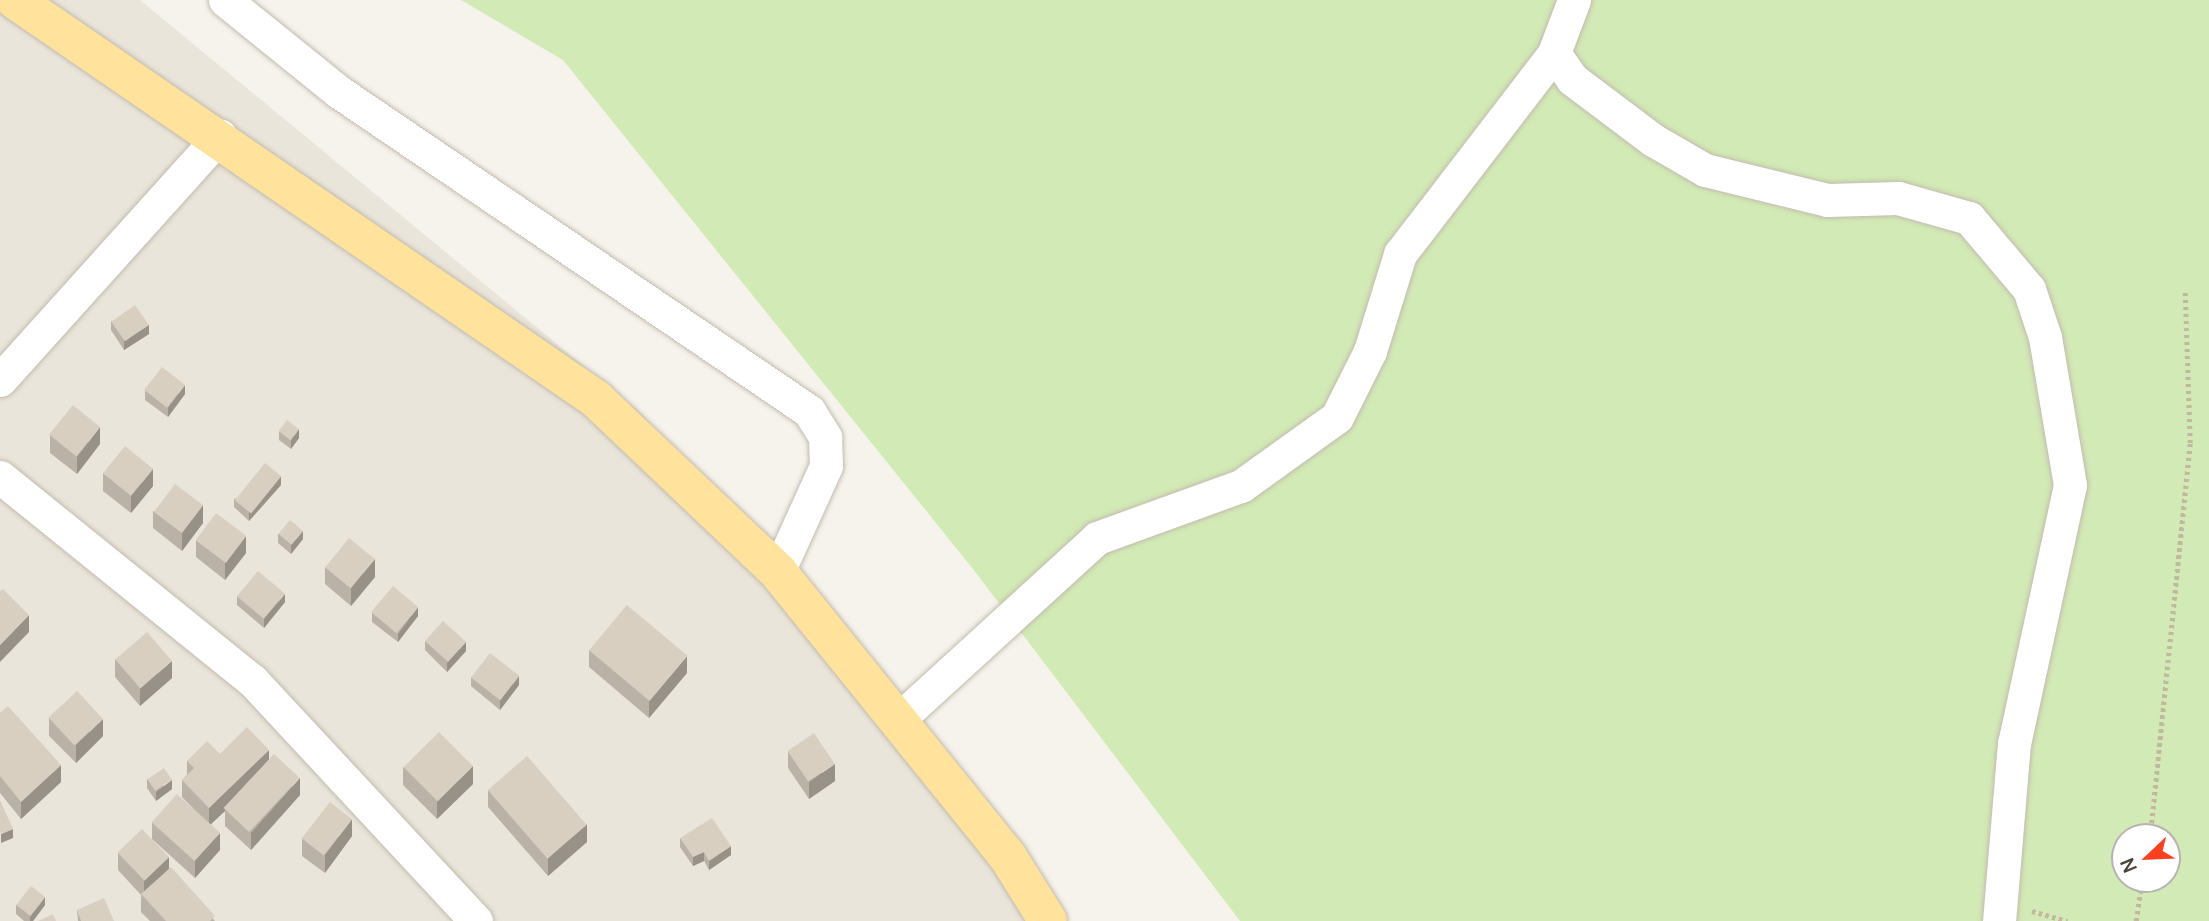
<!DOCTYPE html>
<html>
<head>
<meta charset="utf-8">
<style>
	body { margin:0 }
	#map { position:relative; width:2209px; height:921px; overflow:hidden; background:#f6f3ec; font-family:Manrope,sans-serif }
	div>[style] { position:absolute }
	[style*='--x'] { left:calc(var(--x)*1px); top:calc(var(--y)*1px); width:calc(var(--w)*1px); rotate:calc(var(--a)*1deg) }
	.residential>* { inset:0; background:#eae5da }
	.green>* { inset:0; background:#d2eab5 }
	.path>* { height:4.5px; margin-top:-2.25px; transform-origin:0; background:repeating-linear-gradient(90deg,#c4b79f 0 3.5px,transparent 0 7px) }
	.roads { filter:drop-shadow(0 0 2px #c2bbae) drop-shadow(0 0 2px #c2bbae) }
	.minor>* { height:33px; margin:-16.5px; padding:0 16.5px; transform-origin:16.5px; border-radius:16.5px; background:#fff }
	.major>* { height:38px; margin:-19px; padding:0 19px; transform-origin:19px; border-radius:19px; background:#ffe39c }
	.wall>* { inset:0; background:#bab2a6 }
	.shaded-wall>* { inset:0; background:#979187 }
	.building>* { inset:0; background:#d8cfc1; transform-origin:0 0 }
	span { translate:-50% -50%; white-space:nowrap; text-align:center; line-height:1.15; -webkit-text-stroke:6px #fff; paint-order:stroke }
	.north { position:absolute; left:2111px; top:823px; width:70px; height:70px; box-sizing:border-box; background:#fff; border:2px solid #b7b4b0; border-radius:50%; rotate:247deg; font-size:19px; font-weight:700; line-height:28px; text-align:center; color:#4b4439 }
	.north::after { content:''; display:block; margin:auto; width:24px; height:32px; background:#fc3f1d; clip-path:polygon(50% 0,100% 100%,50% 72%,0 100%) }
</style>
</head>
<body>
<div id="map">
	<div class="residential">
		<i style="clip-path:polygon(0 0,140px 0,643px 415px,1042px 921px,0 921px)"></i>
	</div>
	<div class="green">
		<i style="clip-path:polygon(evenodd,461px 0,2209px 0,2209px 921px,1240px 921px,973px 569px,563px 60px,461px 0,2125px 837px,2167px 837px,2167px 879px,2125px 879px,2125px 837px)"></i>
	</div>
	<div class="path">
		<i style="--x:2150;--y:837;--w:396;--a:-84.2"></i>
		<i style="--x:2190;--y:443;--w:154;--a:-91.9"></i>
		<i style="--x:2032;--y:911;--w:37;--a:16"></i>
		<i style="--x:2136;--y:921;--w:42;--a:-81.9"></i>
	</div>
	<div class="roads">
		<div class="minor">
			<i style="--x:225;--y:0;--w:146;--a:38.9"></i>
			<i style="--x:339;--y:92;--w:568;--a:34.17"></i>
			<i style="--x:809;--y:411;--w:31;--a:58"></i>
			<i style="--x:825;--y:437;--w:29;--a:88"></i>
			<i style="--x:826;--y:466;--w:116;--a:114.4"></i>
			<i style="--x:1574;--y:0;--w:57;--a:110.7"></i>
			<i style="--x:1554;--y:53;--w:32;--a:55"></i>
			<i style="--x:1572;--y:79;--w:101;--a:37"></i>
			<i style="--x:1653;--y:140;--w:60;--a:30"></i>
			<i style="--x:1705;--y:170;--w:126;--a:13.8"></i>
			<i style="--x:1827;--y:200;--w:71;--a:-1.6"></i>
			<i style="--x:1898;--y:198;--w:74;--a:15.7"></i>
			<i style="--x:1969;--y:218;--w:93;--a:49.8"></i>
			<i style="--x:2029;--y:289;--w:51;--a:71.6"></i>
			<i style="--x:2045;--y:337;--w:150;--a:80.4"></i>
			<i style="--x:2070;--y:485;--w:264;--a:102.2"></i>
			<i style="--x:2014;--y:743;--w:179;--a:94.8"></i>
			<i style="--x:0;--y:380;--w:329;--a:-48"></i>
			<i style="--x:0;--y:477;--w:324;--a:38.9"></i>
			<i style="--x:252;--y:680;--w:329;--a:47.1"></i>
			<i style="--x:899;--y:719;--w:268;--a:-42.4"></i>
			<i style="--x:1097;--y:538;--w:153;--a:-19.9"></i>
			<i style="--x:1241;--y:486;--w:118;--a:-35.7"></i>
			<i style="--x:1337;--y:417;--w:74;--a:-63.4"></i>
			<i style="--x:1370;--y:351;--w:102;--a:-72.8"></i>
			<i style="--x:1400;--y:254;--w:253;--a:-52.5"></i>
		</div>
		<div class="major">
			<i style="--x:15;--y:0;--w:705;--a:34.48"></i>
			<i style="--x:596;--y:399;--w:251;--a:43.5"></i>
			<i style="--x:778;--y:572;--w:366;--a:51.1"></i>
			<i style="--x:1008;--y:857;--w:75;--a:58"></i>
		</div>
	</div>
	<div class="wall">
		<i style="clip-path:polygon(111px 321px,149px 334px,124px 350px,111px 330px)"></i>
		<i style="clip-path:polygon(145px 391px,185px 394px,168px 417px,145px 400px)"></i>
		<i style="clip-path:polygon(279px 431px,299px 438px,291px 449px,279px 440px)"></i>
		<i style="clip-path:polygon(50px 435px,100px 444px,77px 474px,50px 453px)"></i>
		<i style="clip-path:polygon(103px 473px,153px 486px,131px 513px,103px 491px)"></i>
		<i style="clip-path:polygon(281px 485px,249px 521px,234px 507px,234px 499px)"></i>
		<i style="clip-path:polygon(153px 511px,203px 523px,182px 551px,153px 528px)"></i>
		<i style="clip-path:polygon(278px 534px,303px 539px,291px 554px,278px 543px)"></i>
		<i style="clip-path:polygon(196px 540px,246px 553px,225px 580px,196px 557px)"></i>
		<i style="clip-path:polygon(325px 567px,375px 577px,351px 606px,325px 584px)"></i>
		<i style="clip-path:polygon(237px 596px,285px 602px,264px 628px,237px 605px)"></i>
		<i style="clip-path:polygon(372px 613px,418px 616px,398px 642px,372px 622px)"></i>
		<i style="clip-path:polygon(425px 641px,466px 651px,447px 672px,425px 650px)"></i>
		<i style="clip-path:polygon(589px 650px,687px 673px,649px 718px,589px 667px)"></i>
		<i style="clip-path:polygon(115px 659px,172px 678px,140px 706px,115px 677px)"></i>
		<i style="clip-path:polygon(471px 677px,519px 685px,500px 710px,471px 686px)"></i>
		<i style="clip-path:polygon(0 713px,61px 782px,21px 819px,0 793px)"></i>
		<i style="clip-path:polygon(49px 718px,103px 736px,76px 763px,49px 736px)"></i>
		<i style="clip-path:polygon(788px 751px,835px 781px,809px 799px,788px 768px)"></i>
		<i style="clip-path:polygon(220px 754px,269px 759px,300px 795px,251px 850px,225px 826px,225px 811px,211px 824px,220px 850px,195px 878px,152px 839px,152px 822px,193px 808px,182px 797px,182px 780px,187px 775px,187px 761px)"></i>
		<i style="clip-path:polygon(403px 767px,473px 784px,437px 819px,403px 785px)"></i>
		<i style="clip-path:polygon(147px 779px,172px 789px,156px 801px,147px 788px)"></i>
		<i style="clip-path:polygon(488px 790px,587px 842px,548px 876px,488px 807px)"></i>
		<i style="clip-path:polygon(352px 836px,325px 873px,302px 856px,302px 839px)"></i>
		<i style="clip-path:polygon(680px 838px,731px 855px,709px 870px,704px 861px,693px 866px,680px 847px)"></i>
		<i style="clip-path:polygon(118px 853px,169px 869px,215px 921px,150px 921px,141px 912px,141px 895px,118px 870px)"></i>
		<i style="clip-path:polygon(16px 905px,45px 905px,33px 921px,24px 921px,16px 914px)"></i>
		<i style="clip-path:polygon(77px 910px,114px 921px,78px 921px)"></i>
	</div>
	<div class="shaded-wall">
		<i style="clip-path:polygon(149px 325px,149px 334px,124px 350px,124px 341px)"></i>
		<i style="clip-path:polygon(185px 385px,185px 394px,168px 417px,168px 408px)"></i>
		<i style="clip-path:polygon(100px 427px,100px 444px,77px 474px,77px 457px)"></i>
		<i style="clip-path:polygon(299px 429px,299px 438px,291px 449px,291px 440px)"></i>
		<i style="clip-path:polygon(153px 469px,153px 486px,131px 513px,131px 496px)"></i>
		<i style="clip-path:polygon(281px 476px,281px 485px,249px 521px,249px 513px)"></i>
		<i style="clip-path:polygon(203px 505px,203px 523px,182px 551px,182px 533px)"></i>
		<i style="clip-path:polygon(303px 531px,303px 539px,291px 554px,291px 545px)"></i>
		<i style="clip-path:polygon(246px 536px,246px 553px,225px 580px,225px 563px)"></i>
		<i style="clip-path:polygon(375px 559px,375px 577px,351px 606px,351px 588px)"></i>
		<i style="clip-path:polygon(285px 594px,285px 602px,264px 628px,264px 619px)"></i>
		<i style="clip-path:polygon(418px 607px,418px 616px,398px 642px,398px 634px)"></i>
		<i style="clip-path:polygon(29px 615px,29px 632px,0 662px,0 645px)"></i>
		<i style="clip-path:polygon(466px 642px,466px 651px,447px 672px,447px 663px)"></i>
		<i style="clip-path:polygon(687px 656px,687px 673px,649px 718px,649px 701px)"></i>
		<i style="clip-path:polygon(172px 661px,172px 678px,140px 706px,140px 689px)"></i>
		<i style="clip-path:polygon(519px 676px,519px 685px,500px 710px,500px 701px)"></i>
		<i style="clip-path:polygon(103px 719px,103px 736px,76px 763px,76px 745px)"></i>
		<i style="clip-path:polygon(269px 750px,269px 767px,225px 809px,225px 811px,209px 826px,209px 808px)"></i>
		<i style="clip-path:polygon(835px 764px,835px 781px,809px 799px,809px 782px)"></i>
		<i style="clip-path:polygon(61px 765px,61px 782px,21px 819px,21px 802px)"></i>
		<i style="clip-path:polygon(473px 766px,473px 784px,437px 819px,437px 802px)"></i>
		<i style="clip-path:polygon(300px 778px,300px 795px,251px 850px,251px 833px)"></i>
		<i style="clip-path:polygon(172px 780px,172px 789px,156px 801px,156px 792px)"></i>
		<i style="clip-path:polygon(352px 819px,352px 836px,325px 873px,325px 855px)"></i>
		<i style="clip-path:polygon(587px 824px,587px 842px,548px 876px,548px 858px)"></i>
		<i style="clip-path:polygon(13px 829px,13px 838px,1px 843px,1px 834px)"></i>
		<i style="clip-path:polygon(220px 833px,220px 850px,195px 878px,195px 860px)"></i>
		<i style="clip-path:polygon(731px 846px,731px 855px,709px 870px,709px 861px)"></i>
		<i style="clip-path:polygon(704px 852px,704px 861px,693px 866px,693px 857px)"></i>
		<i style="clip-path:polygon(169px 857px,169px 874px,144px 898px,144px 880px)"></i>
		<i style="clip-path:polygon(45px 897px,45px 905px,33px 921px,30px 921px,30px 917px)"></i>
	</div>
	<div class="building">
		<i style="left:135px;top:305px;width:24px;height:29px;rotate:55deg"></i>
		<i style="left:162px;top:367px;width:29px;height:29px;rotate:38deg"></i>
		<i style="left:73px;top:405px;width:35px;height:38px;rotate:39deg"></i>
		<i style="left:287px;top:420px;width:15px;height:14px;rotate:37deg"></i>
		<i style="left:125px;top:446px;width:36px;height:35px;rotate:39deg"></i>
		<i style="left:265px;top:463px;width:21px;height:48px;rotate:39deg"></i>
		<i style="left:175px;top:484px;width:35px;height:35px;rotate:37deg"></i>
		<i style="left:216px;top:513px;width:38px;height:34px;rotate:37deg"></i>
		<i style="left:290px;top:520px;width:17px;height:18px;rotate:40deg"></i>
		<i style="left:349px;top:538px;width:33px;height:38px;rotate:39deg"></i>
		<i style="left:258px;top:571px;width:35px;height:33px;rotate:40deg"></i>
		<i style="left:393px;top:586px;width:33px;height:34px;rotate:40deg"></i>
		<i style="clip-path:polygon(3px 589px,29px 615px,0 645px,0 591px)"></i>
		<i style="left:627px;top:605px;width:79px;height:59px;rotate:40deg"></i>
		<i style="left:443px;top:621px;width:31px;height:27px;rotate:42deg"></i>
		<i style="left:147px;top:632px;width:38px;height:42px;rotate:49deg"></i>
		<i style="left:490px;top:653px;width:37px;height:31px;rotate:38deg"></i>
		<i style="left:77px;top:691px;width:38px;height:39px;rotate:47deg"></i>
		<i style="clip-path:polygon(8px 706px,61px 765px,21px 802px,0 776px,0 713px)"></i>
		<i style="clip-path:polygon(247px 727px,269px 750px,209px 808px,182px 780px,194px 768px,187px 761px,207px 741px,220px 754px)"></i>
		<i style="left:439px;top:732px;width:48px;height:50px;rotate:45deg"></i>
		<i style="left:814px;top:733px;width:37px;height:32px;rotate:56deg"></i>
		<i style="left:274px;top:754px;width:35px;height:74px;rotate:43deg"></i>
		<i style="left:527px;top:756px;width:91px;height:52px;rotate:49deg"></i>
		<i style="left:164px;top:768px;width:14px;height:20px;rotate:56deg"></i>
		<i style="left:177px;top:794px;width:58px;height:38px;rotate:42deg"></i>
		<i style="clip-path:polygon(0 800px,13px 829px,1px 834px,0 831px)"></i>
		<i style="left:330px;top:802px;width:28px;height:46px;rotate:38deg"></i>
		<i style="clip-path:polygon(712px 818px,731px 846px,709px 861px,704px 852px,693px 857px,680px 838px)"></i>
		<i style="left:142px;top:829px;width:39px;height:34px;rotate:46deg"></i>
		<i style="clip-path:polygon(171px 867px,215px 916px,210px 921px,166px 921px,141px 894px)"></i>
		<i style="left:31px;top:886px;width:18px;height:24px;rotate:38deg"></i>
		<i style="clip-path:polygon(104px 898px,114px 921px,81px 921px,77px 910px)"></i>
		<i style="clip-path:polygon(53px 914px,56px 921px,38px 921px)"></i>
	</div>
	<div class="north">N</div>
</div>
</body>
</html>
